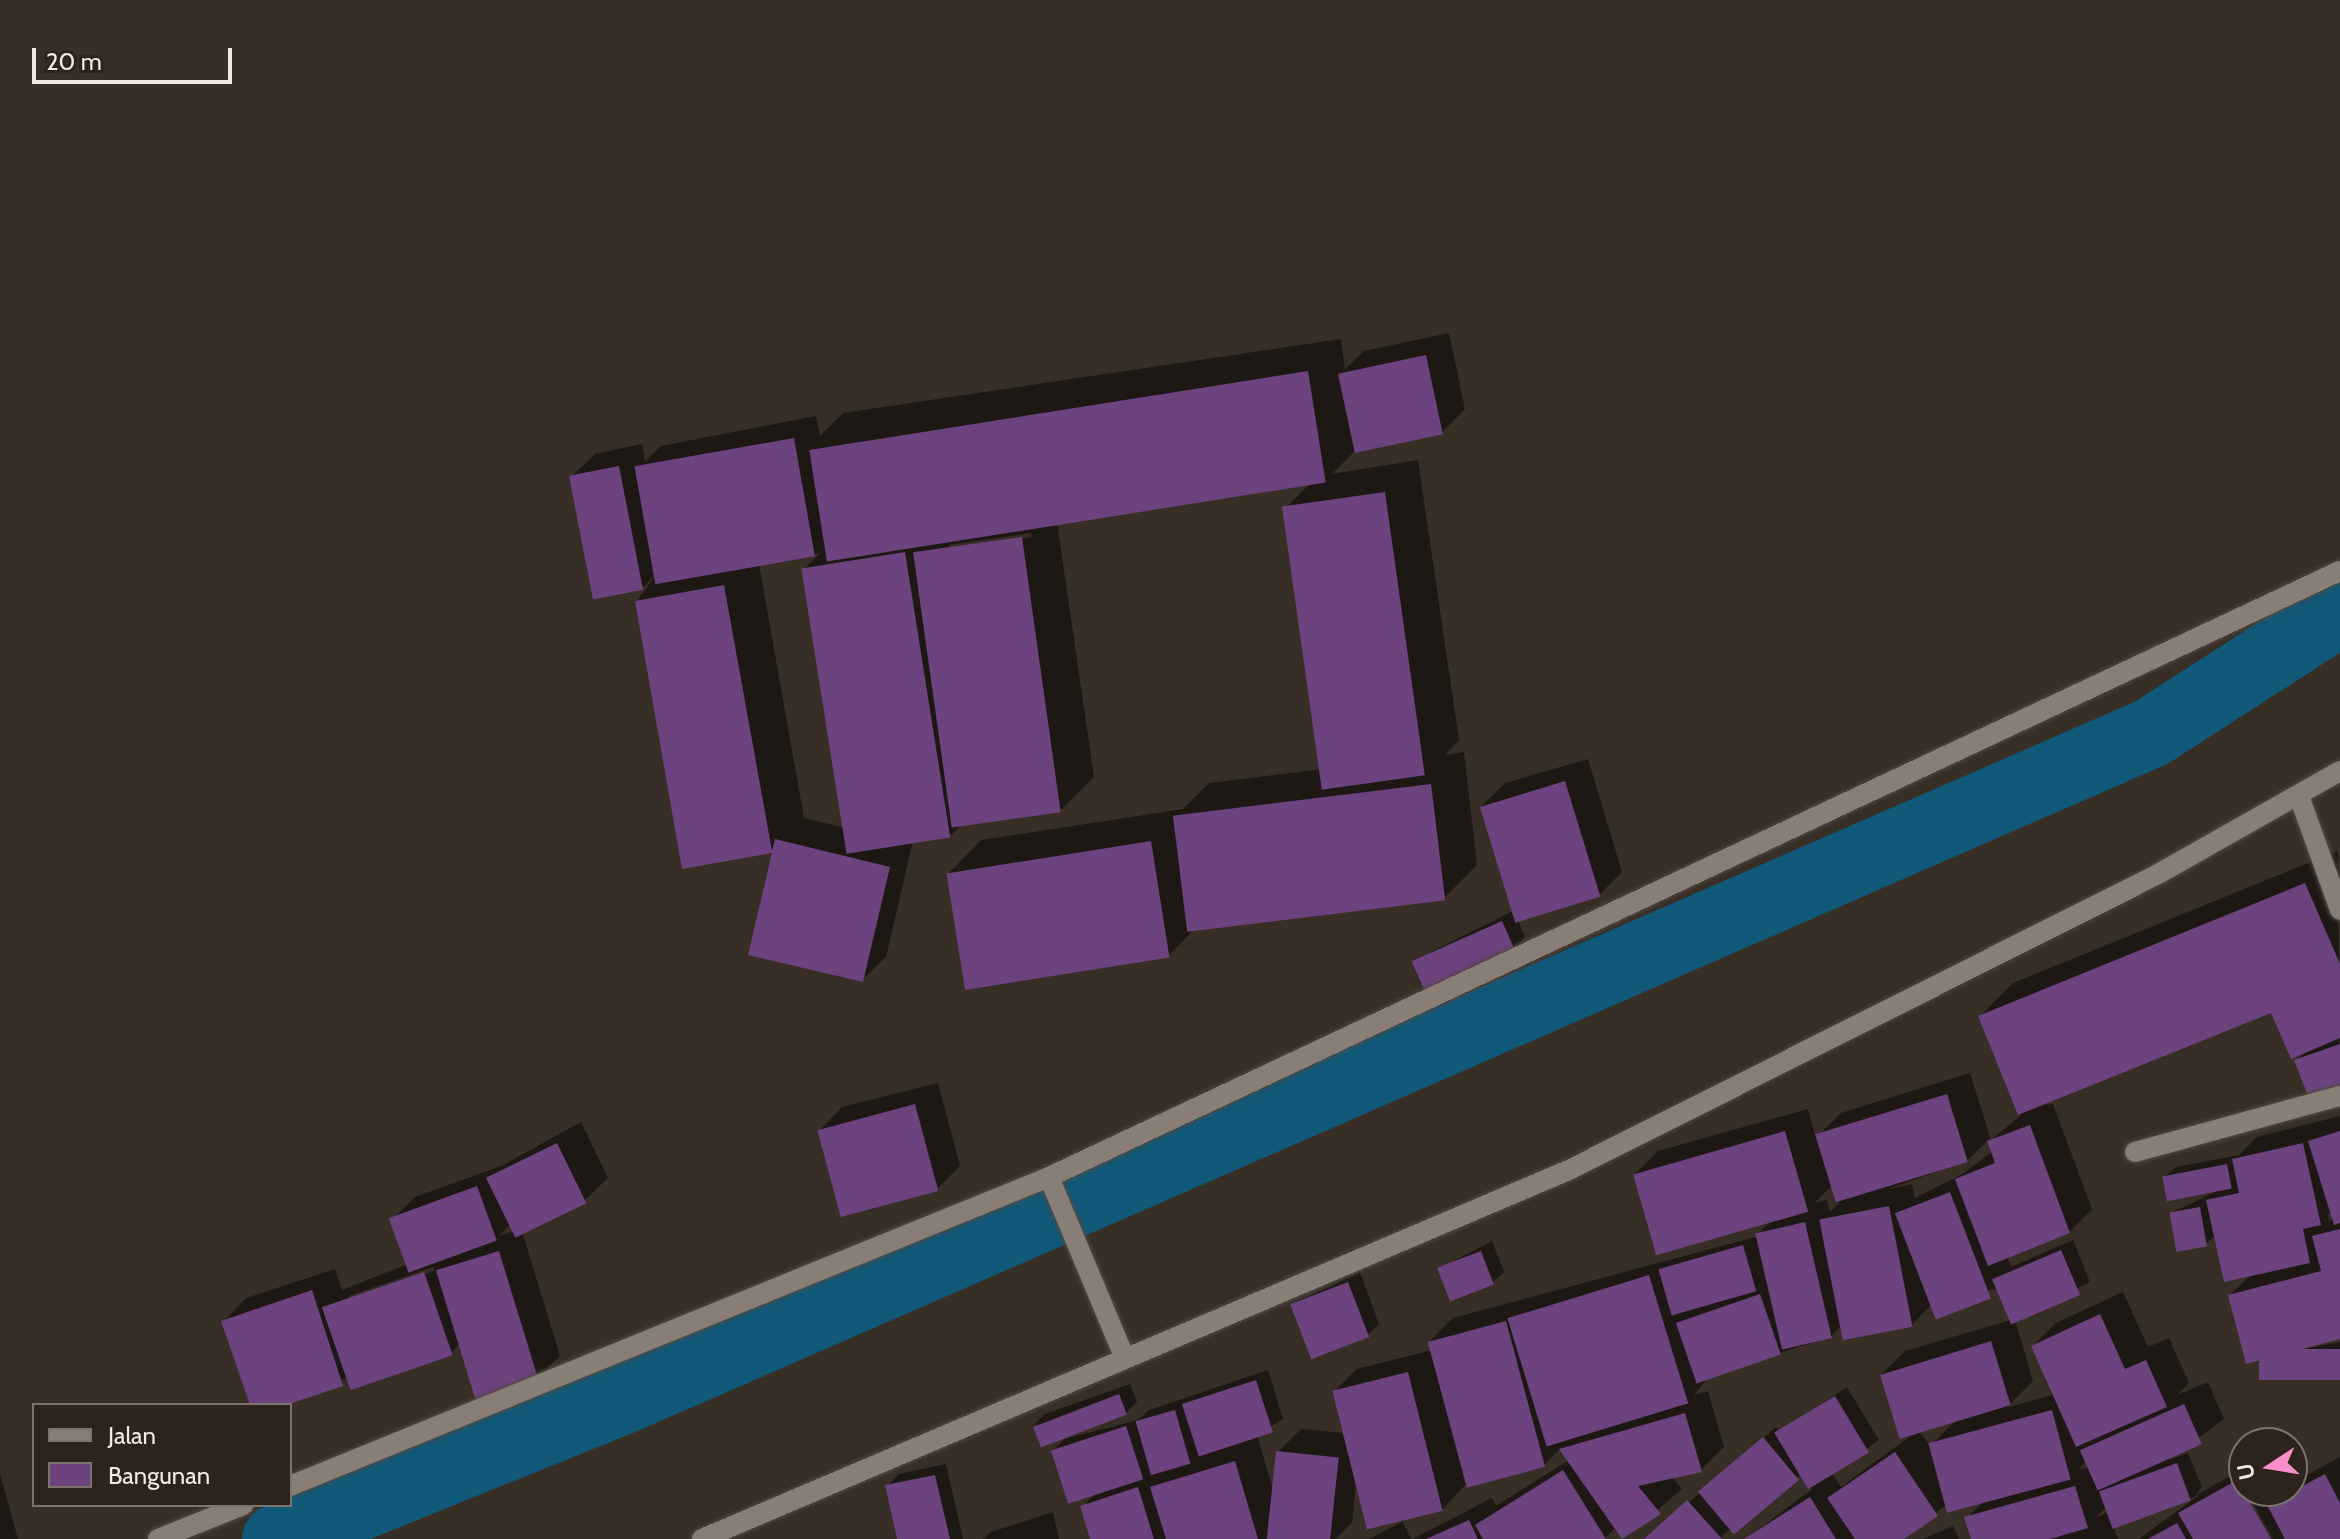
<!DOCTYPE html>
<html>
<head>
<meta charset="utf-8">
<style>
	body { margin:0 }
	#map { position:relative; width:2340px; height:1539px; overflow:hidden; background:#372e26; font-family:Cabin,sans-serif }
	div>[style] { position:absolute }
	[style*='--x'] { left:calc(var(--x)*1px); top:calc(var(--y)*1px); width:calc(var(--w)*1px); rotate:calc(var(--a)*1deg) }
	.shadow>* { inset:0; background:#0007 }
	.canal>* { height:70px; margin:-35px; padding:0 35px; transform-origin:35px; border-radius:35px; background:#105979 }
	.building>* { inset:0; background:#6d437f; transform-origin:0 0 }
	.roads { filter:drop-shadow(0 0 2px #514943) drop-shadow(0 0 2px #514943) }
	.minor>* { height:20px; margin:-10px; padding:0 10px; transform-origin:10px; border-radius:10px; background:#887e75 }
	span { translate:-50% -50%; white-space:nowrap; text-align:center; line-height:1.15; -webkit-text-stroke:8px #2c241c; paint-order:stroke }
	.legend { position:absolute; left:32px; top:1403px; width:260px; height:104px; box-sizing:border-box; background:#2c241c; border:2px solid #7b746d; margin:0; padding:10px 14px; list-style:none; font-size:24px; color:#f1ebe6 }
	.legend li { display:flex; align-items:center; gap:16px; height:40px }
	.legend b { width:40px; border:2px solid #7b746d }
	.north { position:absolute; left:2228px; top:1427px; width:80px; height:80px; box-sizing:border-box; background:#2c241c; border:2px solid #7b746d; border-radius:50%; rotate:258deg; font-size:22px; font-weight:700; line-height:32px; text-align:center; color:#f1ebe6 }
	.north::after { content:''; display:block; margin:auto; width:28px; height:36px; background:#f98fc8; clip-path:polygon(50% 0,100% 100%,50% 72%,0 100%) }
	.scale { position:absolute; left:32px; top:48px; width:200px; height:36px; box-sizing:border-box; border:4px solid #f1ebe6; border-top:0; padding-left:10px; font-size:24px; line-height:28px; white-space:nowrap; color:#f1ebe6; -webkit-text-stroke:6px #2c241c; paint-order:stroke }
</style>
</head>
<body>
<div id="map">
	<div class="shadow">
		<i style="clip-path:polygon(evenodd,1449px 333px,1465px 409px,1442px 432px,1357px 449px,1332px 474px,1418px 460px,1459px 740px,1445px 755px,1464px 752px,1477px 865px,1444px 898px,1196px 927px,1169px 955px,948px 874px,981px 840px,1183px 809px,1209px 783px,1323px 769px,1284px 509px,1310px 484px,1057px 522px,1094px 777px,1061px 810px,962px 824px,951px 835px,913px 841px,886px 957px,862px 980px,774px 851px,684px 867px,637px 601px,657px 573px,643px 587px,571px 477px,595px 454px,642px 444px,645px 461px,661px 446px,816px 416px,820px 436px,843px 413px,1341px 339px,1345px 369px,1364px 351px,1449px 333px,1031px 533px,1032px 537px,949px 549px,949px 545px,1031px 533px,1449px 333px,820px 553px,803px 570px,845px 828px,804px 818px,759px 564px,820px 553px)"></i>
		<i style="clip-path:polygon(1588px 759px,1622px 872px,1599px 895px,1518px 920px,1525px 937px,1514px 948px,1413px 961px,1513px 911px,1482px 806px,1505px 783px)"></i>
		<i style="clip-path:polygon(evenodd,2338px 851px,2340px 1088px,2297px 1061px,2308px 1049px,2272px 1011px,2036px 1106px,2053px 1104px,2092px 1209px,2069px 1232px,2007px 1256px,2011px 1267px,2073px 1240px,2090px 1282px,2015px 1320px,2033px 1381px,2006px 1408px,2055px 1394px,2033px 1346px,2056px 1323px,2123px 1292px,2148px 1347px,2169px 1338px,2189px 1383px,2177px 1395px,2208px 1382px,2224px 1419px,2169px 1460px,2188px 1453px,2202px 1487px,2195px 1496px,2232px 1475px,2268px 1539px,2139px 1539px,2199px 1495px,2114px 1528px,2118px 1539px,1973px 1539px,1967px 1518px,1985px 1500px,1947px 1504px,1901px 1539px,1746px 1539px,1812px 1489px,1802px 1474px,1718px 1539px,1659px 1528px,1776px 1427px,1780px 1432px,1847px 1387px,1879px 1440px,1832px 1473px,1841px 1487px,1913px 1434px,1882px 1374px,1905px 1351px,2011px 1320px,1998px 1288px,1933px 1303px,1912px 1325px,1842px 1325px,1830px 1337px,1710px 1375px,1694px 1395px,1708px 1391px,1724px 1447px,1701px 1470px,1672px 1477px,1682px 1489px,1624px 1538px,1616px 1527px,1604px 1539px,1413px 1539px,1492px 1498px,1496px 1506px,1569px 1460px,1561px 1448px,1544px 1465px,1465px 1485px,1442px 1510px,1402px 1520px,1411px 1539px,1369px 1539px,1402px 1522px,1356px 1481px,1352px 1523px,1335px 1539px,1092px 1539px,1082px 1507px,1097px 1492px,1053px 1451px,1064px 1439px,1138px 1420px,1149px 1410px,1268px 1370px,1283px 1419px,1257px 1435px,1273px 1490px,1278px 1452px,1301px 1429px,1345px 1433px,1334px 1392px,1357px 1369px,1432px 1350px,1430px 1341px,1453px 1318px,1755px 1237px,1771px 1221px,1635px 1174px,1658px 1151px,1808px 1109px,1816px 1138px,1841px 1113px,1970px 1073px,1991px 1140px,2020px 1116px,1980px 1016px,2013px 983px,2338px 851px,1989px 1139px,1993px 1151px,1961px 1175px,1915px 1198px,1912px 1184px,1885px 1190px,1967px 1161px,1989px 1139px,2338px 851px,1833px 1185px,1839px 1203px,1830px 1212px,1827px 1200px,1814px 1203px,1833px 1185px,2338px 851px,1956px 1420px,1930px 1446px,1920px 1431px,1956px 1420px,2338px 851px,2086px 1461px,2089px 1467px,2078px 1470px,2086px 1461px,2338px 851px,2107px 1506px,2109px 1512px,2096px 1517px,2107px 1506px)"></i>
		<i style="clip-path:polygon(938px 1083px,960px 1166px,937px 1189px,819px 1131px,842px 1107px)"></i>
		<i style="clip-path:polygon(evenodd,2340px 1116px,2340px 1337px,2282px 1353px,2340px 1342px,2340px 1378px,2264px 1370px,2281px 1353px,2230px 1295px,2252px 1274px,2216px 1235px,2206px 1244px,2171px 1213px,2219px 1190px,2164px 1178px,2176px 1167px,2239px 1155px,2257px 1137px,2340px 1116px,2332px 1211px,2334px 1217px,2329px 1222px,2328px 1215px,2332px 1211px)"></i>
		<i style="clip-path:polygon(evenodd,581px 1122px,608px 1178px,584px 1201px,522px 1231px,560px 1356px,536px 1379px,460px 1343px,451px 1353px,349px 1377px,279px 1405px,252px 1405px,223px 1322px,246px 1298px,335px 1269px,342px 1290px,408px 1264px,392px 1220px,415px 1197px,501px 1166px,581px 1122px,511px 1224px,514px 1231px,498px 1236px,511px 1224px,581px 1122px,433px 1267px,434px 1271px,349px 1300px,349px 1296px,433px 1267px)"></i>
		<i style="clip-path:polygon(1492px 1241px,1504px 1272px,1492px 1283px,1439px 1269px)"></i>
		<i style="clip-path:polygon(1360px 1272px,1379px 1324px,1368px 1335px,1292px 1304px)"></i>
		<i style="clip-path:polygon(1130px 1384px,1137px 1402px,1126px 1413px,1034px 1425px,1045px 1414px)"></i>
		<i style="clip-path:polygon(2340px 1457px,2340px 1539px,2273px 1539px,2246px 1491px,2292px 1491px,2292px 1483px)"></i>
		<i style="clip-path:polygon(946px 1464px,963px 1539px,899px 1539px,887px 1486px,899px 1474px)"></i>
		<i style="clip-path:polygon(2244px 1467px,2244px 1488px,2235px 1473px)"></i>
		<i style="clip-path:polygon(0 1474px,18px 1539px,0 1539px)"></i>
		<i style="clip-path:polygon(1053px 1512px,1059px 1539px,983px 1539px,991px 1532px)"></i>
		<i style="clip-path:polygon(1953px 1526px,1959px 1539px,1923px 1539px)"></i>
	</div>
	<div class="canal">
		<i style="--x:277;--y:1539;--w:379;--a:-22"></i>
		<i style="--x:628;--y:1397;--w:1661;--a:-23.56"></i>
		<i style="--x:2151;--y:733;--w:225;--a:-32.8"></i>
	</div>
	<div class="building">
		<i style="left:1426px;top:355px;width:81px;height:90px;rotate:78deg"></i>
		<i style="left:1308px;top:371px;width:113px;height:505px;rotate:81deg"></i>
		<i style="left:794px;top:438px;width:120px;height:162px;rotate:80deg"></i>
		<i style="left:619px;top:466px;width:126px;height:51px;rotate:79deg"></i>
		<i style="left:1385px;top:492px;width:286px;height:104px;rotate:82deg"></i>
		<i style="left:1022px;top:537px;width:278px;height:110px;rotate:82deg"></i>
		<i style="left:905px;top:552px;width:289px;height:105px;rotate:81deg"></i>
		<i style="clip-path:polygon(724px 585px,772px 851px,775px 839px,890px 867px,863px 982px,748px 955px,772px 853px,682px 869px,635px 601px)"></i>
		<i style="left:1565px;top:781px;width:121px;height:89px;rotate:73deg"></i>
		<i style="left:1431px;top:784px;width:117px;height:260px;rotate:83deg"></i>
		<i style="left:1151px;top:841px;width:118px;height:207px;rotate:81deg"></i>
		<i style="clip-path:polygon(2305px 883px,2340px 964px,2340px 1038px,2291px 1059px,2271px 1013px,2018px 1115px,1978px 1016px)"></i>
		<i style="left:1502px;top:921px;width:32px;height:99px;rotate:66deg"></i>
		<i style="clip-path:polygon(2340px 1044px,2340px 1090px,2310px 1101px,2294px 1060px)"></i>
		<i style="left:1947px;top:1094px;width:71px;height:138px;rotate:73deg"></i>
		<i style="left:915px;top:1104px;width:90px;height:101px;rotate:75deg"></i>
		<i style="clip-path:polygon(2030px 1125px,2070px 1233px,1988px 1266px,1955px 1179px,1995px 1163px,1987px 1141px)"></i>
		<i style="left:1785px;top:1131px;width:84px;height:158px;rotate:74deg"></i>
		<i style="clip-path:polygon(2340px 1131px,2340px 1223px,2334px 1225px,2308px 1141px)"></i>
		<i style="left:557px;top:1143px;width:67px;height:79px;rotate:64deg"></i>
		<i style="clip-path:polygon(2303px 1143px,2321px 1225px,2303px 1229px,2310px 1263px,2224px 1282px,2206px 1200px,2239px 1193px,2232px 1159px)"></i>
		<i style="left:2227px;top:1164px;width:25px;height:66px;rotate:79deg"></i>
		<i style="left:477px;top:1186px;width:58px;height:94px;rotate:70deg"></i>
		<i style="left:1950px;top:1192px;width:114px;height:59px;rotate:69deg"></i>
		<i style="left:1889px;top:1206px;width:123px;height:71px;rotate:79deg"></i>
		<i style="left:2200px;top:1207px;width:40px;height:31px;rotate:80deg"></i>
		<i style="left:1805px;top:1222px;width:119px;height:51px;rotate:77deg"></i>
		<i style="clip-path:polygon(2340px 1229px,2340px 1339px,2246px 1364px,2228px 1295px,2321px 1271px,2312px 1236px)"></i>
		<i style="left:1743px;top:1245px;width:48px;height:88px;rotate:74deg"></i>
		<i style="left:2061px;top:1250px;width:49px;height:75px;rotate:67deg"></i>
		<i style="left:499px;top:1251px;width:135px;height:66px;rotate:73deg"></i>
		<i style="left:1481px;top:1251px;width:36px;height:47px;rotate:69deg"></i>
		<i style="left:424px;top:1272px;width:88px;height:108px;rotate:71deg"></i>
		<i style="left:1649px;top:1275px;width:134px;height:148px;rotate:73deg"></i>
		<i style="left:1348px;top:1282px;width:59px;height:62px;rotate:69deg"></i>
		<i style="clip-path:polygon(312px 1290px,343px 1386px,286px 1405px,250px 1405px,221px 1321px)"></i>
		<i style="left:1760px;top:1294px;width:64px;height:89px;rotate:71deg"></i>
		<i style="clip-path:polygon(2100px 1314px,2125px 1369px,2146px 1360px,2167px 1407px,2076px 1447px,2031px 1346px)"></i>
		<i style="left:1506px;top:1321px;width:151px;height:81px;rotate:75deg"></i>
		<i style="left:1991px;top:1341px;width:67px;height:116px;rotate:73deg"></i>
		<i style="left:2340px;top:1349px;width:31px;height:81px;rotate:90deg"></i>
		<i style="left:1408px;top:1372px;width:143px;height:78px;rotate:76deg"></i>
		<i style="left:1256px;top:1380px;width:55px;height:78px;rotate:72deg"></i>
		<i style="left:1119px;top:1394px;width:22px;height:92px;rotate:69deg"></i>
		<i style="left:1835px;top:1396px;width:66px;height:71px;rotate:59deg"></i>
		<i style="left:2184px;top:1404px;width:44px;height:114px;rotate:66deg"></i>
		<i style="left:1175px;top:1410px;width:56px;height:41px;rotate:74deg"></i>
		<i style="left:2052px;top:1410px;width:72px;height:128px;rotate:75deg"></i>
		<i style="clip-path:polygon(1685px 1413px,1702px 1472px,1638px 1486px,1661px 1514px,1622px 1539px,1559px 1449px)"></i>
		<i style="left:1126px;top:1426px;width:56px;height:79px;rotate:72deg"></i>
		<i style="left:1763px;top:1437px;width:56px;height:85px;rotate:50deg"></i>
		<i style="left:1276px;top:1451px;width:63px;height:89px;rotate:6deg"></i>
		<i style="clip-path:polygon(1895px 1452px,1938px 1516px,1904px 1539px,1855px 1539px,1827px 1498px)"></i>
		<i style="clip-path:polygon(1235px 1461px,1258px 1539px,1166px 1539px,1150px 1487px)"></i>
		<i style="left:2177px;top:1463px;width:40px;height:83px;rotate:70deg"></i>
		<i style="clip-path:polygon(1563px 1470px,1606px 1539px,1483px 1539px,1475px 1525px)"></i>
		<i style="clip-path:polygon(2325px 1474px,2340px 1503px,2340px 1539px,2285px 1539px,2267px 1505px)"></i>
		<i style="clip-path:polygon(935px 1475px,950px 1539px,897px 1539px,885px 1485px)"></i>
		<i style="clip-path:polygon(2237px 1480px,2271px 1539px,2193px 1539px,2178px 1513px)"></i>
		<i style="clip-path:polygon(2075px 1486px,2088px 1528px,2050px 1539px,1971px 1539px,1964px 1517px)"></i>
		<i style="clip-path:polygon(1138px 1487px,1154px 1539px,1090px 1539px,1080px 1506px)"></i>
		<i style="clip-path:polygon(1810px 1497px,1836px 1539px,1744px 1539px)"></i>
		<i style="clip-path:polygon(1687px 1500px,1722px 1539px,1644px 1539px)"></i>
		<i style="clip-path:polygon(1469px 1520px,1478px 1539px,1426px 1539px)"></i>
		<i style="clip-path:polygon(2177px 1523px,2186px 1539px,2148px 1539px)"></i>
	</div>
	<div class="roads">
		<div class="minor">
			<i style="--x:2299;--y:796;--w:121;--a:70.2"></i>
			<i style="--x:2135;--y:1152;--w:213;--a:-15.3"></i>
			<i style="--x:1049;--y:1177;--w:192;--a:67.3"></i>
			<i style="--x:290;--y:1486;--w:819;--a:-22.15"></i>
			<i style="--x:1049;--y:1177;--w:1426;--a:-25.15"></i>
			<i style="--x:158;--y:1539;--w:92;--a:-21.8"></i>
			<i style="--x:702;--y:1539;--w:944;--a:-23.06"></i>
			<i style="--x:1571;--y:1169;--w:657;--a:-26.68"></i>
			<i style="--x:2158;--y:874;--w:209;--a:-29.5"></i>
		</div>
	</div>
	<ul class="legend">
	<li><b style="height:10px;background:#887e75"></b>Jalan</li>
	<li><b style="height:22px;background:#6d437f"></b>Bangunan</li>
	</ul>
	<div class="north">U</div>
	<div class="scale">20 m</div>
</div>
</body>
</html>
